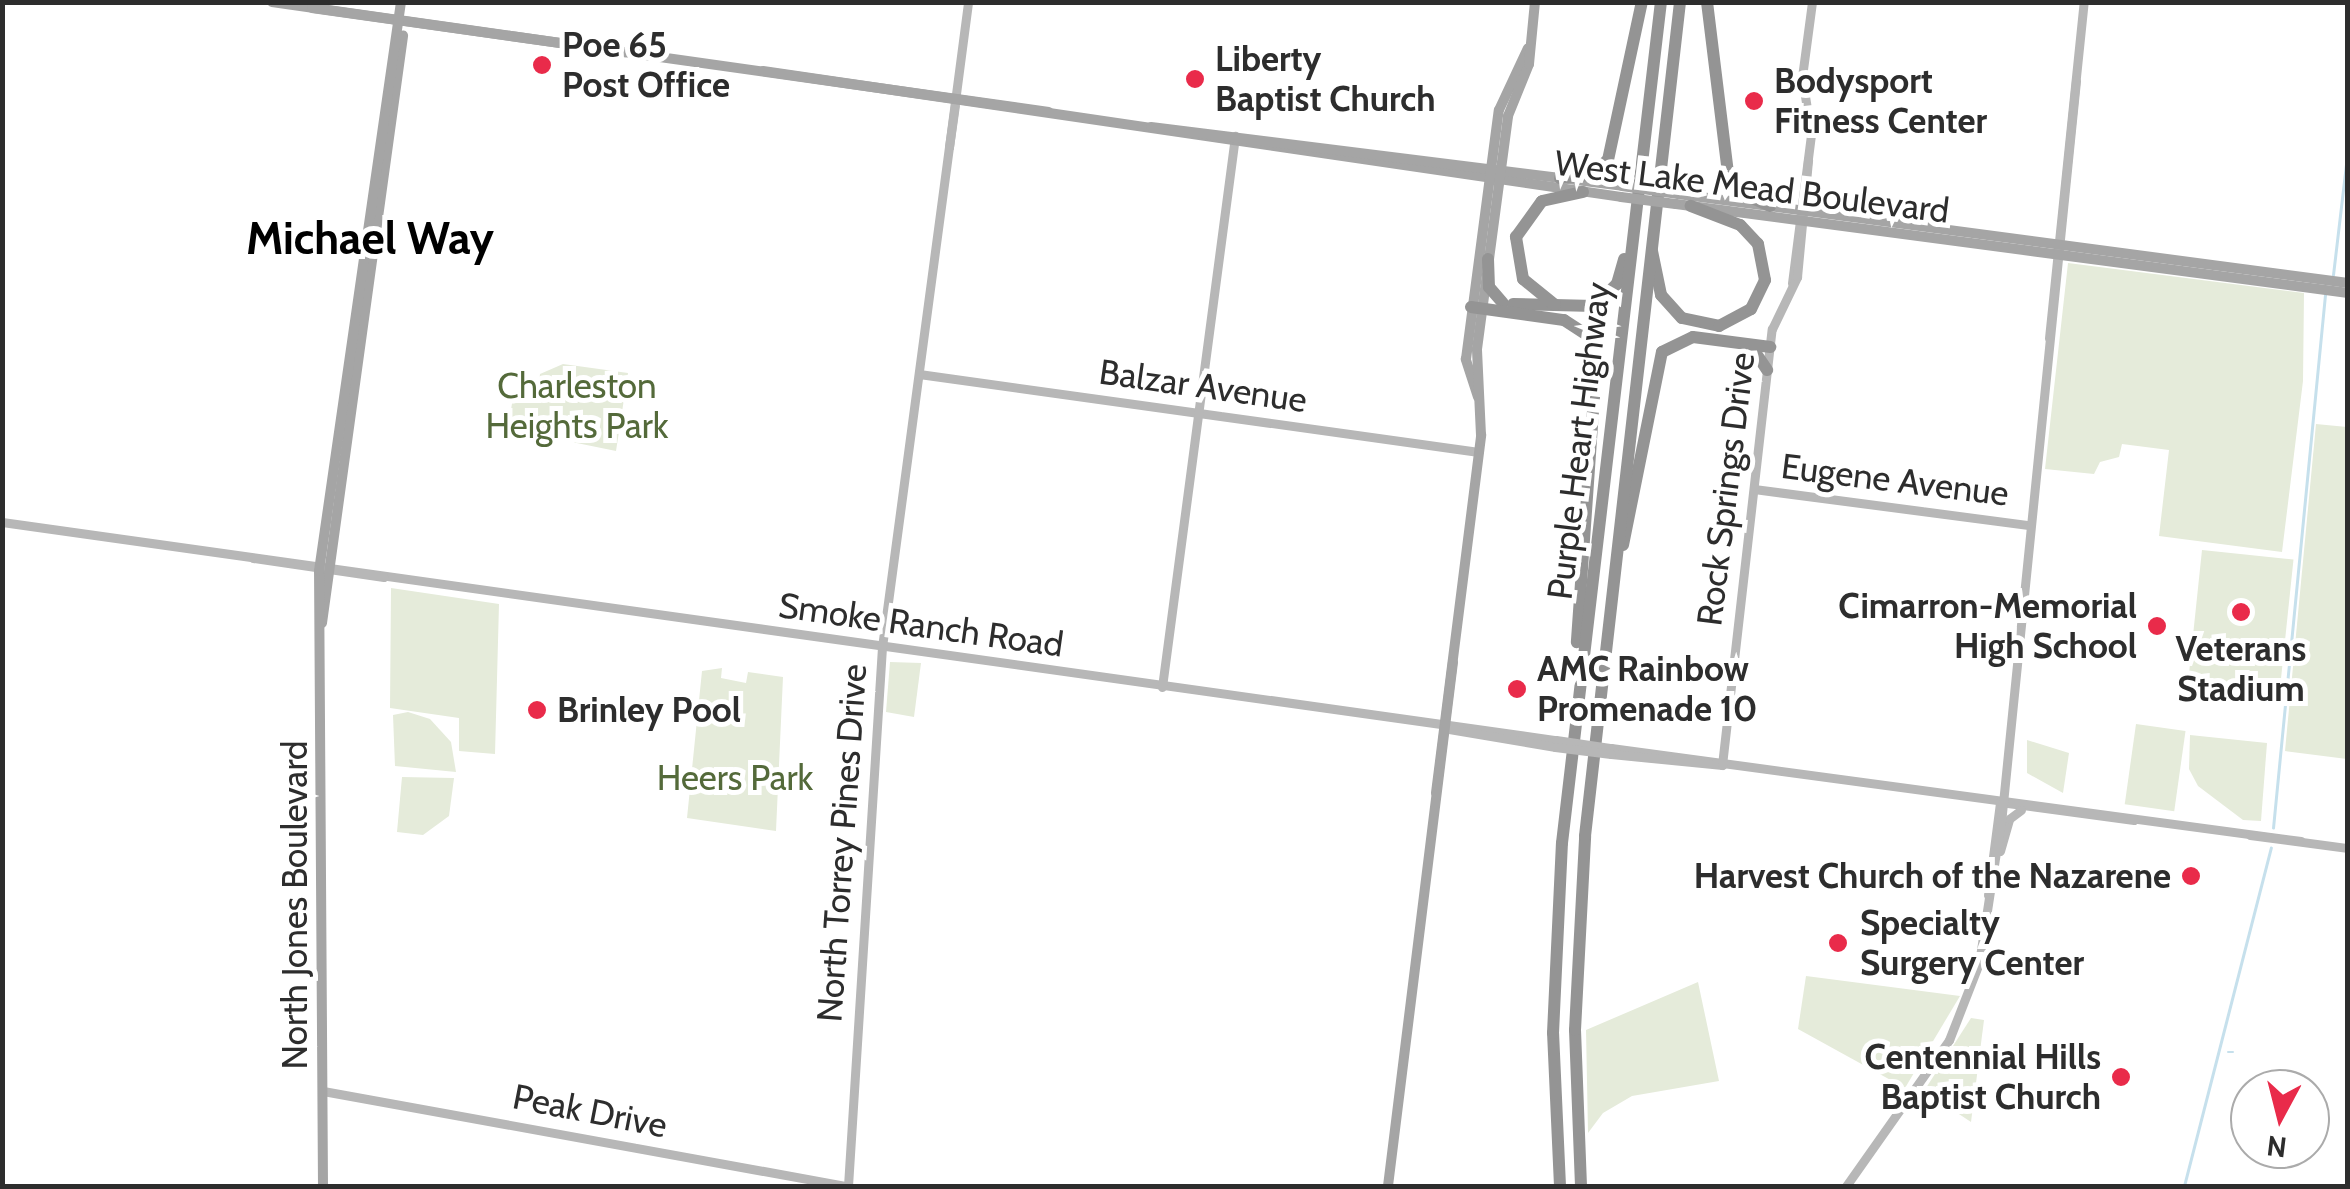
<!DOCTYPE html>
<html>
<head>
<meta charset="utf-8">
<style>
	body { margin:0 }
	#map { position:relative; width:2350px; height:1189px; overflow:hidden; background:#fff; font-family:Cabin,sans-serif }
	div>[style] { position:absolute }
	[style*='--x'] { left:calc(var(--x)*1px); top:calc(var(--y)*1px); width:calc(var(--w)*1px); rotate:calc(var(--a)*1deg) }
	.green>* { inset:0; background:#e5ebda; transform-origin:0 0 }
	.stream>* { height:2.5px; margin:-1.25px; padding:0 1.25px; transform-origin:1.25px; border-radius:1.25px; background:#c6e0ec }
	.secondary>* { height:9px; margin:-4.5px; padding:0 4.5px; transform-origin:4.5px; border-radius:4.5px; background:#b7b7b7 }
	.primary>* { height:10px; margin:-5px; padding:0 5px; transform-origin:5px; border-radius:5px; background:#a5a5a5 }
	.highway>* { height:12px; margin:-6px; padding:0 6px; transform-origin:6px; border-radius:6px; background:#949494 }
	.secondary-bridge>* { height:9px; margin:-4.5px; padding:0 4.5px; transform-origin:4.5px; border-radius:4.5px; background:#b7b7b7 }
	.primary-bridge>* { height:10px; margin:-5px; padding:0 5px; transform-origin:5px; border-radius:5px; background:#a5a5a5 }
	.dots>* { width:28px; height:28px; translate:-50% -50%; box-sizing:border-box; border:5px solid #fff; border-radius:50% }
	span { translate:-50% -50%; white-space:nowrap; text-align:center; line-height:1.15; -webkit-text-stroke:10px #fff; paint-order:stroke }
	.poi-label { font-size:35px; color:#2d2d2d; font-weight:700 }
	.left { translate:0 -50%; text-align:left }
	.right { translate:-100% -50%; text-align:right }
	.street-label { font-size:35px; color:#2d2d2d }
	.park-label { font-size:35px; color:#546a3a }
	.district-label { font-size:45px; color:#000; font-weight:700 }
	.frame { position:absolute; inset:0; border:5px solid #2d2d2d; pointer-events:none }
	.north { position:absolute; left:2230px; top:1069px; width:100px; height:100px; box-sizing:border-box; background:#fff; border:2px solid #ababab; border-radius:50%; rotate:187deg; font-size:28px; font-weight:700; line-height:40px; text-align:center; color:#2d2d2d }
	.north::after { content:''; display:block; margin:auto; width:35px; height:45px; background:#e92b4a; clip-path:polygon(50% 0,100% 100%,50% 72%,0 100%) }
</style>
</head>
<body>
<div id="map">
	<div class="green">
		<i style="clip-path:polygon(2068px 263px,2304px 293px,2303px 381px,2282px 552px,2159px 536px,2169px 450px,2122px 444px,2119px 457px,2100px 462px,2094px 474px,2045px 469px)"></i>
		<i style="clip-path:polygon(563px 364px,628px 373px,616px 451px,508px 429px,513px 397px,537px 399px,540px 374px)"></i>
		<i style="clip-path:polygon(2316px 424px,2347px 427px,2347px 759px,2285px 751px)"></i>
		<i style="left:2202px;top:550px;width:92px;height:135px;rotate:6deg"></i>
		<i style="clip-path:polygon(391px 588px,499px 604px,495px 754px,459px 751px,459px 718px,390px 708px)"></i>
		<i style="clip-path:polygon(890px 662px,921px 663px,914px 717px,886px 712px)"></i>
		<i style="clip-path:polygon(722px 668px,721px 678px,746px 683px,748px 672px,783px 677px,776px 831px,687px 818px,702px 671px)"></i>
		<i style="clip-path:polygon(408px 712px,430px 719px,451px 742px,456px 772px,395px 766px,393px 715px)"></i>
		<i style="left:2136px;top:724px;width:50px;height:81px;rotate:8deg"></i>
		<i style="clip-path:polygon(2190px 735px,2267px 743px,2261px 821px,2243px 820px,2198px 786px,2189px 769px)"></i>
		<i style="clip-path:polygon(2027px 740px,2069px 753px,2063px 793px,2027px 773px)"></i>
		<i style="clip-path:polygon(402px 777px,454px 778px,449px 816px,423px 835px,397px 832px)"></i>
		<i style="clip-path:polygon(1806px 976px,1860px 983px,1960px 996px,1905px 1088px,1798px 1029px)"></i>
		<i style="clip-path:polygon(1698px 982px,1719px 1081px,1632px 1096px,1603px 1113px,1588px 1133px,1586px 1030px)"></i>
		<i style="clip-path:polygon(1971px 1018px,1984px 1020px,1971px 1122px,1924px 1091px)"></i>
	</div>
	<div class="stream">
		<i style="--x:2333;--y:275;--w:129;--a:-83.3"></i>
		<i style="--x:2273;--y:828;--w:536;--a:-84.43"></i>
		<i style="--x:2228;--y:1052;--w:5;--a:0"></i>
		<i style="--x:2184;--y:1186;--w:349;--a:-75.6"></i>
	</div>
	<div class="secondary">
		<i style="--x:949;--y:147;--w:146;--a:-82.5"></i>
		<i style="--x:949;--y:147;--w:42;--a:-81.9"></i>
		<i style="--x:1792;--y:283;--w:150;--a:-82.7"></i>
		<i style="--x:1811;--y:134;--w:58;--a:-99"></i>
		<i style="--x:1802;--y:77;--w:76;--a:-82.4"></i>
		<i style="--x:2049;--y:338;--w:338;--a:-84.1"></i>
		<i style="--x:919;--y:374;--w:565;--a:7.93"></i>
		<i style="--x:1754;--y:489;--w:277;--a:7.5"></i>
		<i style="--x:2;--y:522;--w:1569;--a:7.99"></i>
		<i style="--x:253;--y:558;--w:132;--a:8.3"></i>
		<i style="--x:1162;--y:687;--w:556;--a:-82.45"></i>
		<i style="--x:1449;--y:729;--w:108;--a:9.6"></i>
		<i style="--x:1611;--y:748;--w:696;--a:7.68"></i>
		<i style="--x:1611;--y:754;--w:112;--a:5.7"></i>
		<i style="--x:1722;--y:765;--w:439;--a:-83.5"></i>
		<i style="--x:1772;--y:329;--w:58;--a:-64.3"></i>
		<i style="--x:1797;--y:277;--w:118;--a:-84.6"></i>
		<i style="--x:2000;--y:802;--w:135;--a:7.7"></i>
		<i style="--x:2250;--y:835;--w:99;--a:7.6"></i>
		<i style="--x:2000;--y:851;--w:33;--a:-74"></i>
		<i style="--x:2009;--y:819;--w:15;--a:-37"></i>
		<i style="--x:1988;--y:895;--w:94;--a:-82.6"></i>
		<i style="--x:323;--y:1091;--w:532;--a:10.3"></i>
		<i style="--x:848;--y:1186;--w:540;--a:-86.39"></i>
		<i style="--x:882;--y:647;--w:504;--a:-82.37"></i>
		<i style="--x:1846;--y:1186;--w:179;--a:-54.8"></i>
		<i style="--x:1949;--y:1040;--w:83;--a:-68.7"></i>
		<i style="--x:1979;--y:963;--w:152;--a:-81.3"></i>
		<i style="--x:2002;--y:813;--w:736;--a:-84.23"></i>
	</div>
	<div class="primary">
		<i style="--x:272;--y:2;--w:357;--a:8.1"></i>
		<i style="--x:312;--y:8;--w:744;--a:8.03"></i>
		<i style="--x:763;--y:71;--w:867;--a:8.35"></i>
		<i style="--x:1151;--y:127;--w:475;--a:7.1"></i>
		<i style="--x:1678;--y:194;--w:676;--a:7.57"></i>
		<i style="--x:1676;--y:204;--w:678;--a:7.54"></i>
		<i style="--x:1478;--y:397;--w:40;--a:-108"></i>
		<i style="--x:1466;--y:359;--w:251;--a:-82.5"></i>
		<i style="--x:1499;--y:110;--w:68;--a:-64.9"></i>
		<i style="--x:322;--y:623;--w:593;--a:-82.14"></i>
		<i style="--x:1436;--y:793;--w:361;--a:-82.8"></i>
		<i style="--x:1481;--y:435;--w:86;--a:-92.7"></i>
		<i style="--x:1477;--y:349;--w:235;--a:-82.4"></i>
		<i style="--x:1508;--y:116;--w:56;--a:-68"></i>
		<i style="--x:1529;--y:64;--w:62;--a:-84.5"></i>
		<i style="--x:323;--y:1186;--w:615;--a:-90.37"></i>
		<i style="--x:319;--y:571;--w:575;--a:-81.8"></i>
		<i style="--x:1388;--y:1186;--w:528;--a:-82.93"></i>
	</div>
	<div class="highway">
		<i style="--x:1707;--y:2;--w:172;--a:83"></i>
		<i style="--x:1728;--y:173;--w:24;--a:57"></i>
		<i style="--x:1741;--y:193;--w:32;--a:24"></i>
		<i style="--x:1560;--y:178;--w:30;--a:-6"></i>
		<i style="--x:1590;--y:175;--w:23;--a:-40"></i>
		<i style="--x:1608;--y:160;--w:162;--a:-77.9"></i>
		<i style="--x:1652;--y:251;--w:45;--a:78.4"></i>
		<i style="--x:1661;--y:295;--w:31;--a:48"></i>
		<i style="--x:1682;--y:318;--w:38;--a:12"></i>
		<i style="--x:1719;--y:326;--w:36;--a:-28"></i>
		<i style="--x:1751;--y:309;--w:32;--a:-64"></i>
		<i style="--x:1765;--y:280;--w:37;--a:-101"></i>
		<i style="--x:1758;--y:244;--w:26;--a:-133"></i>
		<i style="--x:1740;--y:225;--w:53;--a:-158.8"></i>
		<i style="--x:1488;--y:259;--w:28;--a:88"></i>
		<i style="--x:1489;--y:287;--w:21;--a:49"></i>
		<i style="--x:1513;--y:304;--w:81;--a:1.4"></i>
		<i style="--x:1594;--y:306;--w:32;--a:-44"></i>
		<i style="--x:1617;--y:284;--w:26;--a:-74"></i>
		<i style="--x:1555;--y:305;--w:41;--a:-140.9"></i>
		<i style="--x:1523;--y:279;--w:43;--a:-99.5"></i>
		<i style="--x:1516;--y:237;--w:44;--a:-54.2"></i>
		<i style="--x:1542;--y:201;--w:42;--a:-12.4"></i>
		<i style="--x:1471;--y:307;--w:94;--a:8"></i>
		<i style="--x:1564;--y:320;--w:27;--a:33"></i>
		<i style="--x:1587;--y:335;--w:21;--a:62"></i>
		<i style="--x:1597;--y:354;--w:289;--a:94"></i>
		<i style="--x:1751;--y:346;--w:29;--a:56"></i>
		<i style="--x:1623;--y:545;--w:197;--a:-78.6"></i>
		<i style="--x:1662;--y:352;--w:34;--a:-26"></i>
		<i style="--x:1693;--y:337;--w:78;--a:7.4"></i>
		<i style="--x:1560;--y:1186;--w:153;--a:-92.6"></i>
		<i style="--x:1553;--y:1033;--w:190;--a:-87.3"></i>
		<i style="--x:1562;--y:843;--w:847;--a:-83.29"></i>
		<i style="--x:1581;--y:1186;--w:156;--a:-92.2"></i>
		<i style="--x:1575;--y:1030;--w:194;--a:-87"></i>
		<i style="--x:1585;--y:836;--w:839;--a:-83.5"></i>
	</div>
	<div class="secondary-bridge">
		<i style="--x:1556;--y:740;--w:56;--a:8.3"></i>
		<i style="--x:1555;--y:747;--w:56;--a:7.1"></i>
	</div>
	<div class="primary-bridge">
		<i style="--x:1622;--y:186;--w:57;--a:8.1"></i>
		<i style="--x:1621;--y:197;--w:55;--a:7.3"></i>
	</div>
	<div class="dots">
		<i style="left:542px;top:65px;background:#e92b4a"></i>
		<i style="left:1195px;top:79px;background:#e92b4a"></i>
		<i style="left:1754px;top:101px;background:#e92b4a"></i>
		<i style="left:2241px;top:612px;background:#e92b4a"></i>
		<i style="left:2157px;top:626px;background:#e92b4a"></i>
		<i style="left:1517px;top:689px;background:#e92b4a"></i>
		<i style="left:537px;top:710px;background:#e92b4a"></i>
		<i style="left:2191px;top:876px;background:#e92b4a"></i>
		<i style="left:1838px;top:943px;background:#e92b4a"></i>
		<i style="left:2121px;top:1077px;background:#e92b4a"></i>
	</div>
	<div class="poi-label">
		<span class="left" style="left:562px;top:65px">Poe 65<br>Post Office</span>
		<span class="left" style="left:1215px;top:79px">Liberty<br>Baptist Church</span>
		<span class="left" style="left:1774px;top:101px">Bodysport<br>Fitness Center</span>
		<span class="right" style="left:2137px;top:626px">Cimarron-Memorial<br>High School</span>
		<span style="left:2241px;top:669px">Veterans<br>Stadium</span>
		<span class="left" style="left:1537px;top:689px">AMC Rainbow<br>Promenade 10</span>
		<span class="left" style="left:557px;top:710px">Brinley Pool</span>
		<span class="right" style="left:2171px;top:876px">Harvest Church of the Nazarene</span>
		<span class="left" style="left:1860px;top:943px">Specialty<br>Surgery Center</span>
		<span class="right" style="left:2101px;top:1077px">Centennial Hills<br>Baptist Church</span>
	</div>
	<div class="street-label">
		<span style="left:1752px;top:187px;rotate:7deg">West Lake Mead Boulevard</span>
		<span style="left:1203px;top:386px;rotate:8deg">Balzar Avenue</span>
		<span style="left:1579px;top:441px;rotate:-83deg">Purple Heart Highway</span>
		<span style="left:1895px;top:480px;rotate:7deg">Eugene Avenue</span>
		<span style="left:1726px;top:489px;rotate:-83deg">Rock Springs Drive</span>
		<span style="left:921px;top:625px;rotate:8deg">Smoke Ranch Road</span>
		<span style="left:842px;top:843px;rotate:-86deg">North Torrey Pines Drive</span>
		<span style="left:295px;top:905px;rotate:-90deg">North Jones Boulevard</span>
		<span style="left:590px;top:1111px;rotate:11deg">Peak Drive</span>
	</div>
	<div class="park-label">
		<span style="left:577px;top:406px">Charleston<br>Heights Park</span>
		<span style="left:735px;top:778px">Heers Park</span>
	</div>
	<div class="district-label">
		<span style="left:370px;top:239px">Michael Way</span>
	</div>
	<div class="frame"></div>
	<div class="north">N</div>
</div>
</body>
</html>
